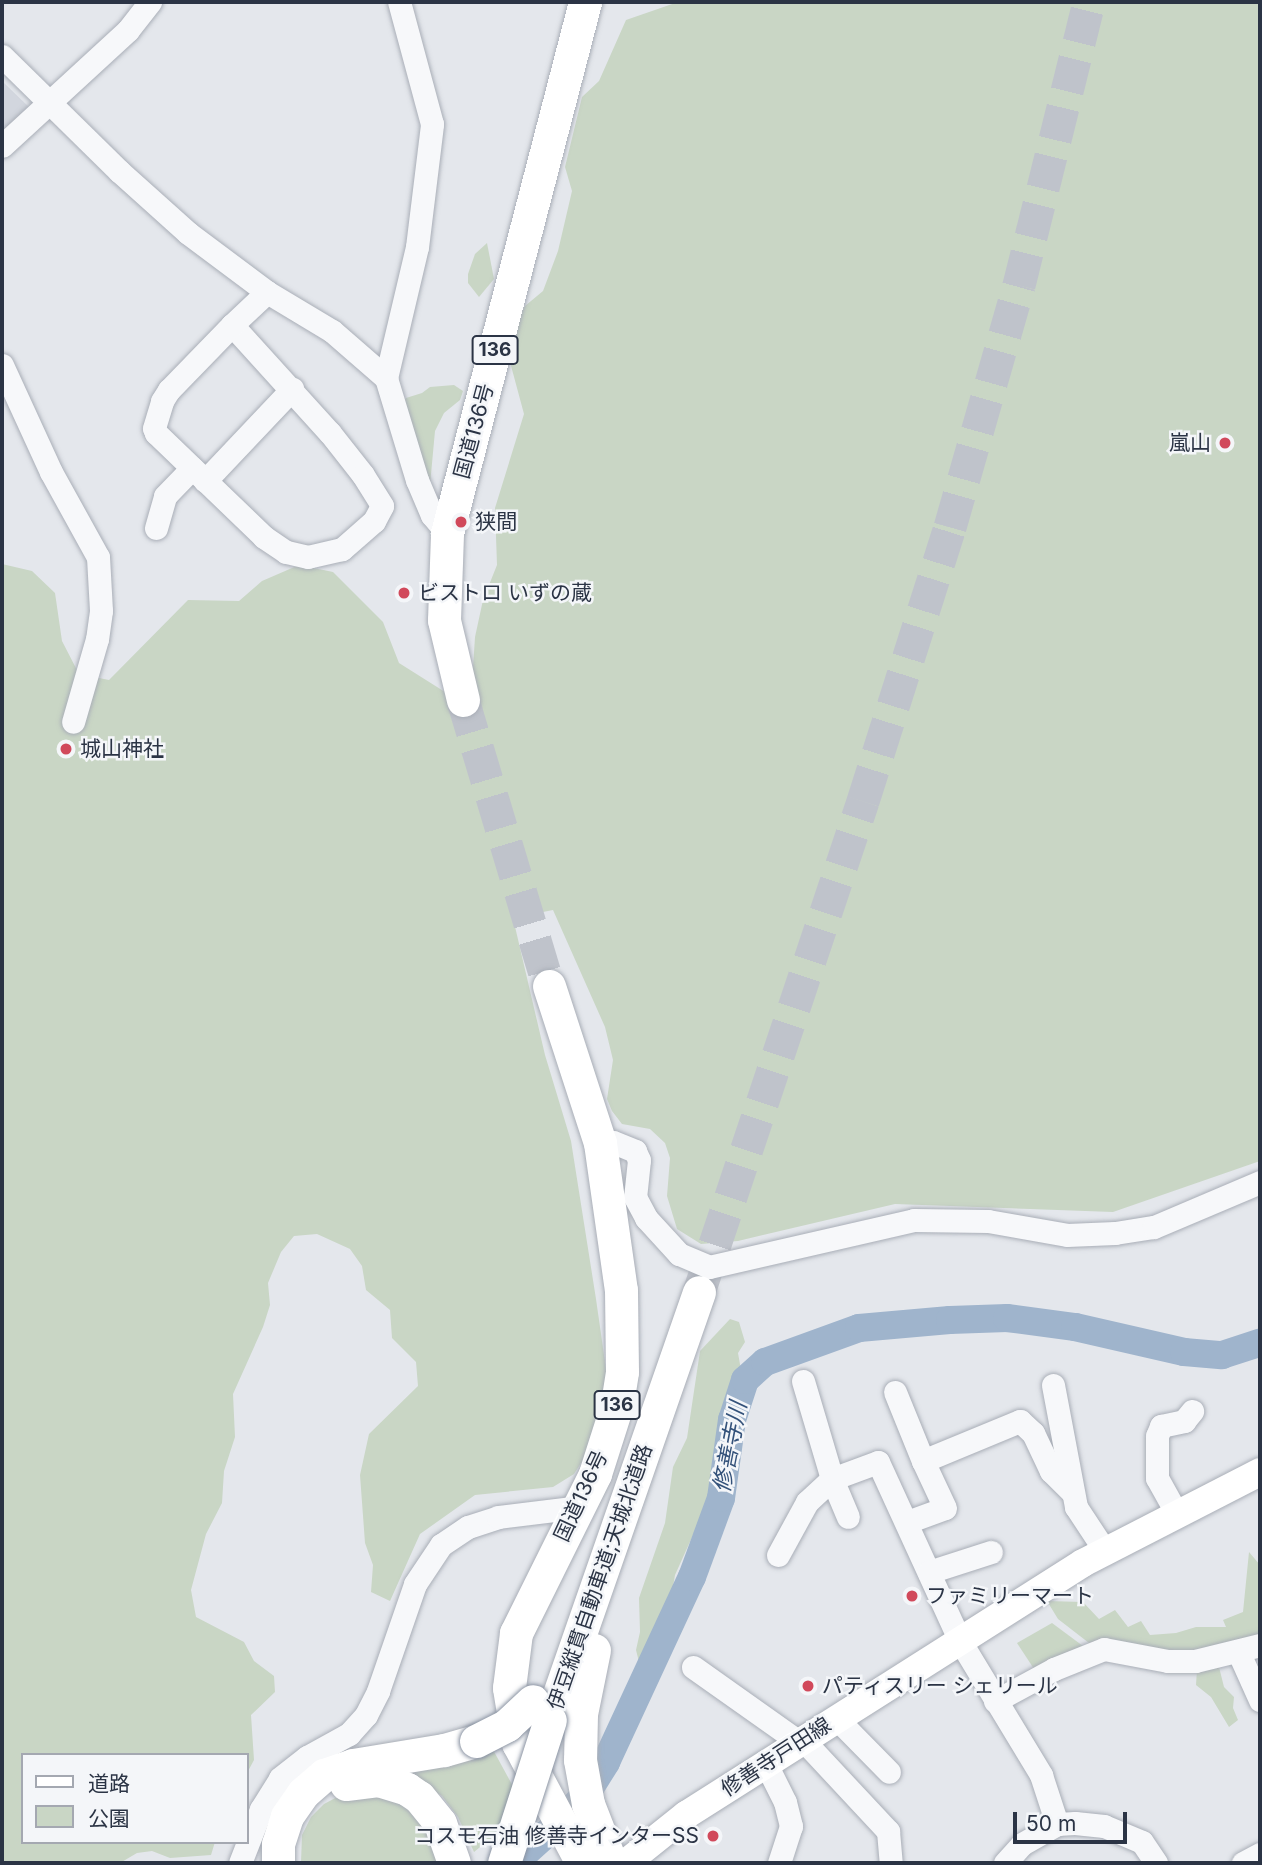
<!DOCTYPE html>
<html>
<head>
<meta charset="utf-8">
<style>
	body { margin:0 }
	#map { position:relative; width:1262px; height:1865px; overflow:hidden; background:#e4e7ec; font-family:Inter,"Noto Sans JP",sans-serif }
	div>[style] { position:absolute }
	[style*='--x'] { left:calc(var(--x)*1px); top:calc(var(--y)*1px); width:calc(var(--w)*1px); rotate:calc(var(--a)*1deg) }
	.built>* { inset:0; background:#d2d6de }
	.green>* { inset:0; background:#c9d6c5 }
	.river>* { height:28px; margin:-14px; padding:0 14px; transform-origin:14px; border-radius:14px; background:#9fb4cc }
	.highway-tunnel>* { height:33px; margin-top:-16.5px; transform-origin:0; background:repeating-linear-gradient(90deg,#bfc3cb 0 33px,transparent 0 50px) }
	.roads { filter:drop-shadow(0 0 2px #a9aeb7) drop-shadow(0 0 2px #a9aeb7) }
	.minor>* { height:23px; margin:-11.5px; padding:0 11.5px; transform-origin:11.5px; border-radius:11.5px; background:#f7f8fa }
	.major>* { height:28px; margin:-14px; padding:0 14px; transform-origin:14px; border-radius:14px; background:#fff }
	.highway>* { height:33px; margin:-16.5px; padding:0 16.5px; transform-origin:16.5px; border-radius:16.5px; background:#fff }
	.bridges { filter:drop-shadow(0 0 2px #8b94a3) drop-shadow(0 0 2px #8b94a3) }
	.highway-bridge>* { height:33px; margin:-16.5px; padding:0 16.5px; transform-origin:16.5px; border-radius:16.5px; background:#fff }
	.dots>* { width:19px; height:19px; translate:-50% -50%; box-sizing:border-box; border:4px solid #f4f6f9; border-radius:50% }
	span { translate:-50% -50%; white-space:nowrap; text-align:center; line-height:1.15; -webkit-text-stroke:5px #f4f6f9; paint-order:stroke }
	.shield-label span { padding:2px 5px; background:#f4f6f9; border:2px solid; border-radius:5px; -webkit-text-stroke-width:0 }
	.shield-label { font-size:19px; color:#2b3445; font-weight:700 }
	.street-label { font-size:21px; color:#2b3445 }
	.poi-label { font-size:21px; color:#2b3445 }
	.right { translate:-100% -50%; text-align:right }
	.left { translate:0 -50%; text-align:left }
	.water-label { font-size:23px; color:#34527a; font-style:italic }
	.frame { position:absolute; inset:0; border:4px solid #2b3445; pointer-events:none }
	.legend { position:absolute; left:21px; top:1753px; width:228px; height:91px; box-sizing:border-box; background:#f4f6f9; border:2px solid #a4a8b1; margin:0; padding:9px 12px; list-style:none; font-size:21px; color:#2b3445 }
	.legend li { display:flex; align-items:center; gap:14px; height:35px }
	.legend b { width:35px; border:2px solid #a4a8b1 }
	.scale { position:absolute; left:1013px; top:1812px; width:114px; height:32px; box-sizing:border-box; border:4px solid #2b3445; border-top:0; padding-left:9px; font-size:21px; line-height:24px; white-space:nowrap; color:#2b3445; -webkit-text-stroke:5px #f4f6f9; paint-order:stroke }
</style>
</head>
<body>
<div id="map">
	<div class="built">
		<i style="clip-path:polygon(2px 81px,32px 110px,2px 135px)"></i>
	</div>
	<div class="green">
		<i style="clip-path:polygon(678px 2px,1260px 2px,1260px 1161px,1113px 1212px,895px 1204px,738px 1241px,701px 1244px,677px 1229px,667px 1196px,670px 1158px,665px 1143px,650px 1129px,622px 1124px,612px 1111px,607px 1099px,613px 1060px,605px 1027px,553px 910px,513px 918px,545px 1055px,571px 1141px,596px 1299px,607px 1376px,588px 1452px,574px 1474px,553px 1487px,475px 1495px,420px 1534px,390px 1601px,371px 1592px,373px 1565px,365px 1543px,360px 1475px,369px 1434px,418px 1386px,416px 1362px,392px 1338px,390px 1310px,366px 1290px,362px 1266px,350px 1249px,317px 1234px,294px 1236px,281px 1252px,268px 1283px,270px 1305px,263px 1327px,233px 1394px,235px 1437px,224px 1471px,222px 1503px,206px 1534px,191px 1590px,196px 1617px,244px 1642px,254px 1661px,274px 1676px,275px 1692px,251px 1715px,254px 1760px,247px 1773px,247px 1755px,23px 1755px,23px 1842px,215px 1842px,211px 1855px,170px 1858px,152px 1851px,137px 1853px,120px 1863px,2px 1863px,2px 564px,32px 571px,55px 593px,62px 641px,79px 674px,109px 680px,188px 600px,239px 601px,262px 581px,299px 565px,333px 572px,383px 622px,399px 663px,445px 692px,471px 699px,475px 637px,483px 600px,497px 565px,495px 508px,524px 414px,510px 362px,509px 336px,525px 306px,543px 291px,558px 251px,572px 191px,565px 167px,582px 97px,599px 81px,626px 20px)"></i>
		<i style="clip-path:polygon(487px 243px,494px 279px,479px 297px,468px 283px,468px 274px,475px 254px)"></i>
		<i style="clip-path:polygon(454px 385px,463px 391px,460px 400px,444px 413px,435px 431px,430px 485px,402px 407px,406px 398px,422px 393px,430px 387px)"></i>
		<i style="clip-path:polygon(730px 1319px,739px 1322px,745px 1342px,738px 1353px,741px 1370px,722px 1431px,716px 1484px,675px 1575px,668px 1616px,648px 1643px,645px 1660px,639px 1662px,636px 1650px,640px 1632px,639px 1598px,665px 1523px,673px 1467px,687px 1438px,700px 1351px)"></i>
		<i style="clip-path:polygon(1249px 1552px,1260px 1565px,1260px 1639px,1194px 1655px,1089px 1643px,1058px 1619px,1047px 1601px,1083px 1602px,1099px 1619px,1115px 1610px,1128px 1627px,1141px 1621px,1150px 1635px,1176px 1633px,1196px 1627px,1226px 1627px,1223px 1620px,1243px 1612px)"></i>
		<i style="clip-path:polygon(1052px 1623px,1087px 1649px,1036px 1672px,1017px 1643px)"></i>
		<i style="clip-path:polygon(1218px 1663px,1224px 1687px,1234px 1697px,1233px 1708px,1238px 1720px,1229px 1727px,1211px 1697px,1196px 1685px,1197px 1669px)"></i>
		<i style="clip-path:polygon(491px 1746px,515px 1790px,505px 1827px,474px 1852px,458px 1817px,442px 1796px,393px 1765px)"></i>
		<i style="clip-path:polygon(364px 1789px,413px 1808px,447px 1863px,301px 1863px,302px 1835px,311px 1817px,324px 1804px,343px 1794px)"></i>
	</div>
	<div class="river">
		<i style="--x:514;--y:1863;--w:70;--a:-42.1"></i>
		<i style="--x:566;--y:1816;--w:37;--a:-49"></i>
		<i style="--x:590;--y:1788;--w:31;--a:-58"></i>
		<i style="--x:606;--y:1762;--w:204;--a:-65.1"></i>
		<i style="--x:692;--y:1577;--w:84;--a:-69.8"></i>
		<i style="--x:721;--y:1498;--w:79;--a:-82"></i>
		<i style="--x:732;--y:1420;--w:42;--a:-72"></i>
		<i style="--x:745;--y:1380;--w:27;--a:-42"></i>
		<i style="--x:765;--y:1362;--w:100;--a:-19.9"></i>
		<i style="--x:859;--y:1328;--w:91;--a:-5"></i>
		<i style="--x:950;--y:1320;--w:57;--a:-2"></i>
		<i style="--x:1007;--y:1318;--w:69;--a:7.5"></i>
		<i style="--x:1075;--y:1327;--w:112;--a:12.9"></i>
		<i style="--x:1184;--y:1352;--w:38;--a:5"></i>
		<i style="--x:1222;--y:1355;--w:40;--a:-18"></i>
	</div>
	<div class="highway-tunnel">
		<i style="--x:463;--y:700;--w:299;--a:73.3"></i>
		<i style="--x:699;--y:1292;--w:518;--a:-71.53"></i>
		<i style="--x:863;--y:801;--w:287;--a:-72.4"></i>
		<i style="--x:950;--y:527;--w:252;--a:-74.1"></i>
		<i style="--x:1019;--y:285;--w:292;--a:-76.1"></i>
	</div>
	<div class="roads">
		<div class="minor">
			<i style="--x:2;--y:56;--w:164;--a:44.5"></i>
			<i style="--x:119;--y:171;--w:93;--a:41.9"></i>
			<i style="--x:188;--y:233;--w:99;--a:36.8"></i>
			<i style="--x:267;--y:292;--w:76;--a:31"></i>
			<i style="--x:332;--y:331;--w:72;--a:41"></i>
			<i style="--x:386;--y:378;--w:107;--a:73.1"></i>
			<i style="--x:417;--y:480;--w:38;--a:67"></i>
			<i style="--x:432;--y:515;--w:23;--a:50"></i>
			<i style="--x:2;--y:146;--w:171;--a:-42.6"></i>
			<i style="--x:128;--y:30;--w:36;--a:-52"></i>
			<i style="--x:232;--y:325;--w:146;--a:47.8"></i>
			<i style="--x:330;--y:433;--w:53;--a:51.8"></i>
			<i style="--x:363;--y:475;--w:36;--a:58"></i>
			<i style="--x:382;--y:506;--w:17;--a:118"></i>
			<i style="--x:374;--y:521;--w:43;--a:138.8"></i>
			<i style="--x:342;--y:549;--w:35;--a:167"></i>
			<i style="--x:308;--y:557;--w:23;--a:-167"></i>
			<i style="--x:286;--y:552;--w:27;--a:-146"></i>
			<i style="--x:264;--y:537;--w:150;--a:-136.1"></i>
			<i style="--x:156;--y:433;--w:5;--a:-112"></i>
			<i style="--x:154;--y:428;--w:28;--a:-73"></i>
			<i style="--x:162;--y:401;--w:13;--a:-58"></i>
			<i style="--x:169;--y:390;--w:91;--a:-45.9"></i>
			<i style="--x:232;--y:325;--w:48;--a:-43.3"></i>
			<i style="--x:2;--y:365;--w:118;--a:65.4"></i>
			<i style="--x:51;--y:472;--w:97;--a:61.1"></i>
			<i style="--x:98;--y:557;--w:54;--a:86.8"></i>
			<i style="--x:101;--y:611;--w:28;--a:98"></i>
			<i style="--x:97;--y:639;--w:86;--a:106.1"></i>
			<i style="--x:386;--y:378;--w:135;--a:-76.7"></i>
			<i style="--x:417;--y:247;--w:124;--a:-83"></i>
			<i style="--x:432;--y:124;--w:126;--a:-105.1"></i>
			<i style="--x:205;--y:481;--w:127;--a:-46.6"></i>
			<i style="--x:156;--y:528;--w:33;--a:-74"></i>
			<i style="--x:165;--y:496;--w:39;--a:-46"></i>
			<i style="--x:600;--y:1143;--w:13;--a:-4"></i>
			<i style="--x:613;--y:1142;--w:24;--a:22"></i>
			<i style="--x:635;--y:1151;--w:10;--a:66"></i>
			<i style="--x:639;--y:1160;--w:37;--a:96"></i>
			<i style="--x:635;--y:1197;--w:24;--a:62"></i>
			<i style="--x:646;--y:1218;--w:49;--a:47.5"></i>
			<i style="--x:679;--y:1254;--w:33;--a:23"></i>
			<i style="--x:709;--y:1267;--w:210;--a:-12.9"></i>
			<i style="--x:914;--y:1220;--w:74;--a:0.8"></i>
			<i style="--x:988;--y:1221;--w:80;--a:10"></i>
			<i style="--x:1067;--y:1235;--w:48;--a:-2.4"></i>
			<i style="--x:1115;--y:1233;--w:39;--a:-9"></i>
			<i style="--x:1154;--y:1227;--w:115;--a:-23"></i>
			<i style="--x:803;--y:1381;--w:102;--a:73.5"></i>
			<i style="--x:832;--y:1479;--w:49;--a:-20.3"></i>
			<i style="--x:878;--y:1462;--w:197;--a:65.4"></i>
			<i style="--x:960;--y:1641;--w:157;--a:58.8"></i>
			<i style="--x:1041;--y:1775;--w:52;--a:71.9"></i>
			<i style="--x:1053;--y:1385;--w:124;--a:79.3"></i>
			<i style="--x:1076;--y:1507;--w:53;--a:56.6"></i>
			<i style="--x:895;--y:1392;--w:74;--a:67.9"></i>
			<i style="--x:1177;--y:1514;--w:41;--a:-119.1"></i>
			<i style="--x:1157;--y:1478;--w:42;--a:-90"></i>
			<i style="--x:1157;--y:1436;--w:11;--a:-68"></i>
			<i style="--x:1161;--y:1426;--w:24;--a:-12"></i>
			<i style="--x:1184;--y:1421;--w:13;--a:-51"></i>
			<i style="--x:907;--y:1522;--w:40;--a:-20.2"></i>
			<i style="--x:945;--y:1508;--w:52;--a:-115.1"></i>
			<i style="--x:923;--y:1461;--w:105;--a:-22.4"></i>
			<i style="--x:1020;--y:1421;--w:18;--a:43"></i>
			<i style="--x:1033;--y:1433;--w:42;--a:64.7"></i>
			<i style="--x:1051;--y:1471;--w:30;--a:45"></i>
			<i style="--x:778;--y:1555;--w:60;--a:-61.3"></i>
			<i style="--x:807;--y:1502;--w:34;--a:-43"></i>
			<i style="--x:832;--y:1479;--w:41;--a:67.2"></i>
			<i style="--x:929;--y:1572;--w:65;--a:-17.9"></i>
			<i style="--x:1238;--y:1651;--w:54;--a:65.8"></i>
			<i style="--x:693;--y:1667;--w:130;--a:35.3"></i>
			<i style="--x:995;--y:1701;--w:67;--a:-28.5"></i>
			<i style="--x:1054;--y:1669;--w:54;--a:-21.8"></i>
			<i style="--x:1104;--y:1649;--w:65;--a:10.6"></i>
			<i style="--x:1168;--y:1661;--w:27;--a:0"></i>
			<i style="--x:1195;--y:1661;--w:67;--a:-13.8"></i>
			<i style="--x:837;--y:1719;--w:74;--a:45.5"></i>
			<i style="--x:803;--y:1740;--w:125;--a:47"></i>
			<i style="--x:888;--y:1831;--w:32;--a:85"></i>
			<i style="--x:766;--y:1764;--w:42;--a:63.4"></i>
			<i style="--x:785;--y:1802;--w:25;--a:76"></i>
			<i style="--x:791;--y:1826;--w:39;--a:108"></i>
			<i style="--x:240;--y:1863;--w:58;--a:-68.7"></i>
			<i style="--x:261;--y:1809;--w:36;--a:-58"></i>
			<i style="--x:280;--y:1778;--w:34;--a:-38"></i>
			<i style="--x:307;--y:1757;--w:48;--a:-28.7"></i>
			<i style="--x:349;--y:1734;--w:25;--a:-48"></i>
			<i style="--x:366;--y:1715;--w:27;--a:-63"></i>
			<i style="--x:378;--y:1691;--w:113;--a:-70.9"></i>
			<i style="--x:415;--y:1584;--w:47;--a:-56.3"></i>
			<i style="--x:441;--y:1545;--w:32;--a:-34"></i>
			<i style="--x:468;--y:1527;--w:32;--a:-18"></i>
			<i style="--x:498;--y:1517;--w:82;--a:-7"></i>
			<i style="--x:1005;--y:1863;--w:25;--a:-48"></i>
			<i style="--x:1022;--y:1844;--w:40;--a:-29.7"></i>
			<i style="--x:1057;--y:1824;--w:18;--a:-3"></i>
			<i style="--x:1075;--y:1823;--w:29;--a:6"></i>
			<i style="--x:1104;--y:1826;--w:41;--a:22.8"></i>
			<i style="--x:1142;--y:1842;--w:25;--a:56"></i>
			<i style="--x:1243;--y:1863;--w:19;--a:-28"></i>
		</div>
		<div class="major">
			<i style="--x:626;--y:1863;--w:77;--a:-38.7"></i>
			<i style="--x:686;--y:1815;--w:470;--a:-32.4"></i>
			<i style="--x:1083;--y:1563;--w:199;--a:-27.2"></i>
		</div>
		<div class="highway">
			<i style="--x:463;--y:700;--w:82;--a:-103.4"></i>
			<i style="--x:444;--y:620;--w:87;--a:-88"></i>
			<i style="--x:447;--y:533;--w:549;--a:-75.43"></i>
			<i style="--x:549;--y:986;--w:165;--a:72"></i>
			<i style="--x:600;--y:1143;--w:148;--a:81.9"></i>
			<i style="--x:621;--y:1290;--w:82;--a:89.3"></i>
			<i style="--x:622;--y:1372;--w:36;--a:99"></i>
			<i style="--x:616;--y:1408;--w:69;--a:107.7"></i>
			<i style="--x:595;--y:1474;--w:178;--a:116.4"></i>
			<i style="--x:516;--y:1633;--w:55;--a:97.3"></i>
			<i style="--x:509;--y:1688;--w:56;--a:80.7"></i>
			<i style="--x:518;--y:1743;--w:136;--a:61.9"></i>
			<i style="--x:594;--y:1650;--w:65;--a:101.5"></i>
			<i style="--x:581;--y:1714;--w:46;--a:91.2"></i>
			<i style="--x:580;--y:1760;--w:45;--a:79.7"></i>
			<i style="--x:588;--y:1804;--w:63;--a:68.7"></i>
			<i style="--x:550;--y:1720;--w:453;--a:-70.8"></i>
			<i style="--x:346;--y:1784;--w:32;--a:-7"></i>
			<i style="--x:378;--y:1780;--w:30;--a:17"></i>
			<i style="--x:407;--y:1789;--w:14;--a:34"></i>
			<i style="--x:419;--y:1797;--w:33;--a:51"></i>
			<i style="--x:440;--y:1823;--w:42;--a:70.7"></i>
			<i style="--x:278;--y:1863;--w:19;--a:-90"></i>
			<i style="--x:278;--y:1844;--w:29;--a:-72"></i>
			<i style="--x:287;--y:1816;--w:28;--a:-55"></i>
			<i style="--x:303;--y:1793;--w:28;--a:-41"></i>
			<i style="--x:324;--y:1775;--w:31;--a:-19"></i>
			<i style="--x:353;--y:1765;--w:92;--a:-9.4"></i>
			<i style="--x:444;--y:1750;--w:33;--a:-16"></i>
		</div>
	</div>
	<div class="bridges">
		<div class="highway-bridge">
			<i style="--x:476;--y:1741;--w:35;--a:-27"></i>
			<i style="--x:507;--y:1725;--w:35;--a:-43"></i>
			<i style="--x:504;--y:1863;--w:150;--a:-72.2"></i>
		</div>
	</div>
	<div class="dots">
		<i style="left:1225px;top:443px;background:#d1495b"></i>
		<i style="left:461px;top:522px;background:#d1495b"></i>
		<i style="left:404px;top:593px;background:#d1495b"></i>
		<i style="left:66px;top:749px;background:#d1495b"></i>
		<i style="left:912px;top:1596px;background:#d1495b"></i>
		<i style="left:808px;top:1686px;background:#d1495b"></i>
		<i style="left:713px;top:1836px;background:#d1495b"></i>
	</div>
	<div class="shield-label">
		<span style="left:495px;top:350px">136</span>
		<span style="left:617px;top:1405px">136</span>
	</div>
	<div class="street-label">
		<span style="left:474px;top:431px;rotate:-75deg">国道136号</span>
		<span style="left:581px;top:1496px;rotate:-65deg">国道136号</span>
		<span style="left:600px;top:1577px;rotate:-71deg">伊豆縦貫自動車道;天城北道路</span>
		<span style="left:776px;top:1757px;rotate:-33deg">修善寺戸田線</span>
	</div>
	<div class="poi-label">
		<span class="right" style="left:1211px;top:443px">嵐山</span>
		<span class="left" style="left:475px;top:522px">狭間</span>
		<span class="left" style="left:418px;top:593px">ビストロ いずの蔵</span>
		<span class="left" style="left:80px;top:749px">城山神社</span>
		<span class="left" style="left:926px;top:1596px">ファミリーマート</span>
		<span class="left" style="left:822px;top:1686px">パティスリー シェリール</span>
		<span class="right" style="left:699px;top:1836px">コスモ石油 修善寺インターSS</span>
	</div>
	<div class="water-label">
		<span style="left:730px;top:1447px;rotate:-79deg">修善寺川</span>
	</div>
	<div class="frame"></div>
	<ul class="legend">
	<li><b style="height:9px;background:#fff"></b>道路</li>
	<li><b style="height:19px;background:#c9d6c5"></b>公園</li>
	</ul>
	<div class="scale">50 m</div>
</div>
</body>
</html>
